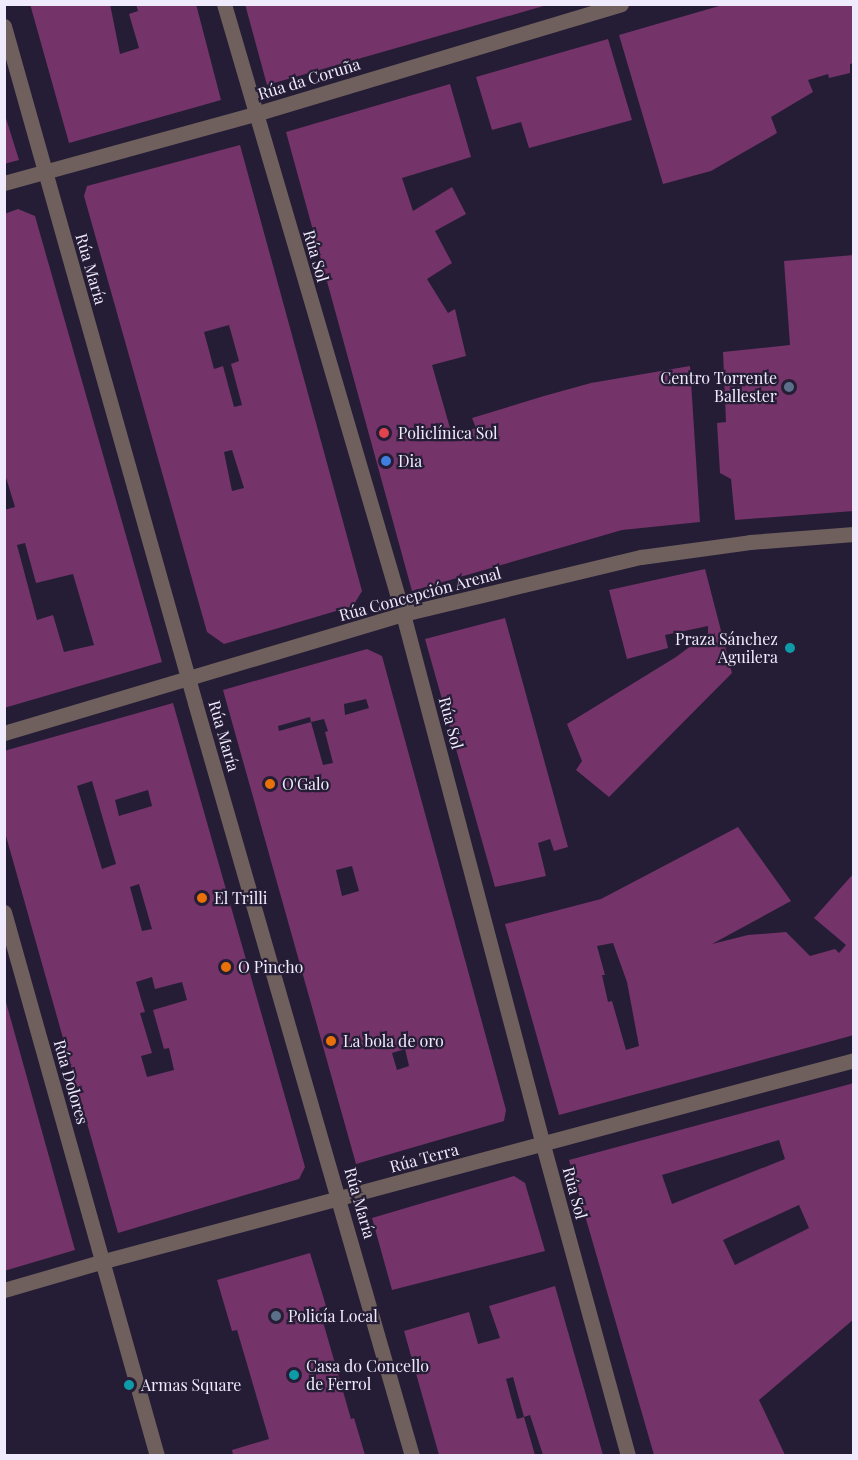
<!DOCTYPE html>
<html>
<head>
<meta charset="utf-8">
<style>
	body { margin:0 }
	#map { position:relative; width:858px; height:1460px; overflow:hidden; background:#251d35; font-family:"Playfair Display",serif }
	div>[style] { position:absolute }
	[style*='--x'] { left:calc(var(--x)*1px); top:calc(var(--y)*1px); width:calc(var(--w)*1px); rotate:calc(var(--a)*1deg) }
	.building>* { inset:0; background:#743369 }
	.street>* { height:15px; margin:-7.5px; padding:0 7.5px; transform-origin:7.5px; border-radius:7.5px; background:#6f605e }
	.dots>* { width:16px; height:16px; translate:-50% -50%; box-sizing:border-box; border:3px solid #251d35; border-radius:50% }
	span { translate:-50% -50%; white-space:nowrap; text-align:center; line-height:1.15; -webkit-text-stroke:4.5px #251d35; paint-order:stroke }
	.street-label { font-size:16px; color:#f0ebfc }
	.poi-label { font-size:16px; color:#f0ebfc }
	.right { translate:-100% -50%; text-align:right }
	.left { translate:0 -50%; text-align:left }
	.frame { position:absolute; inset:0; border:6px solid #f0ebfc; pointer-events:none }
</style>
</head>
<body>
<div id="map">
	<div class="building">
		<i style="clip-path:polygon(30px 4px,110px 4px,120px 54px,139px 48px,129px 14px,138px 11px,136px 4px,196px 4px,221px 100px,69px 143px)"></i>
		<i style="clip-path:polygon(245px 4px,547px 4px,547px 5px,267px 85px)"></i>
		<i style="clip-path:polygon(726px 4px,854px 4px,854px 63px,850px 64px,850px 73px,829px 78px,828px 74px,808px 80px,813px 92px,771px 117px,777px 133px,711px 171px,663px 184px,619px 35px)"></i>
		<i style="clip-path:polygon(608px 39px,632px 120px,529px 148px,521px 122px,492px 130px,476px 77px)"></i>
		<i style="clip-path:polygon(450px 84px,471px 157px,402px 178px,413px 211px,452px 187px,466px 214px,435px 231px,452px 263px,427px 279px,448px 313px,455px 309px,466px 356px,432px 365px,452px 435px,476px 428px,472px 418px,544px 396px,591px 383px,690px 366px,700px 522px,622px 530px,412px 591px,286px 132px)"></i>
		<i style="clip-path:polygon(4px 112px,19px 160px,4px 164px)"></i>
		<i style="clip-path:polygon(evenodd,240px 145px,362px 591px,353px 606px,224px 644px,207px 632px,84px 196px,87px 186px,240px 145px,229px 325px,239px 361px,231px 364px,242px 405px,234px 407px,223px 366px,214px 369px,204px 332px,229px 325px,240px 145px,232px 450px,244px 488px,232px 491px,224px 452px,232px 450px)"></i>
		<i style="clip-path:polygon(evenodd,18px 209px,35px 216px,162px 662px,4px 708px,4px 510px,15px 507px,4px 471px,4px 214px,18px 209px,25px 543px,36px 583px,73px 574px,94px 645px,64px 652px,53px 615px,37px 620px,17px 545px,25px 543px)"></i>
		<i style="clip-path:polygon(854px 255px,854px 511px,735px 520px,731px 479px,720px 473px,717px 423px,726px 422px,723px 352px,790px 345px,784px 261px)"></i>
		<i style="clip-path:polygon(705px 569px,732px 673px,609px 797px,576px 770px,582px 761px,567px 724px,676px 657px,708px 633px,708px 626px,665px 635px,668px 648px,627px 659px,609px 590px)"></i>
		<i style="clip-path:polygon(505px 618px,568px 847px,554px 851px,550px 839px,538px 843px,546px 876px,495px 887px,425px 639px)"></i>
		<i style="clip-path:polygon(evenodd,367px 649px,382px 656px,506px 1110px,504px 1121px,356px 1164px,223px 690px,367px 649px,366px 699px,369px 708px,345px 715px,344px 704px,366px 699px,367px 649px,310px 717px,311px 722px,324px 719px,328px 731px,325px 732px,333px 763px,323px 765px,311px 722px,279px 731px,278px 726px,310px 717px,367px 649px,352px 866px,359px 891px,342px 896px,336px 870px,352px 866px,367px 649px,405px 1049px,409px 1066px,397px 1070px,392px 1053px,405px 1049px)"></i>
		<i style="clip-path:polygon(evenodd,173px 703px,305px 1167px,299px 1179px,118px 1233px,4px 829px,4px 751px,173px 703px,92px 781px,116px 864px,102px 869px,77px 786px,92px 781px,173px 703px,148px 790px,152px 806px,119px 816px,115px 800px,148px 790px,173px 703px,139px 884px,152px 929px,142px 931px,130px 887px,139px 884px,173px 703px,152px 977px,155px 989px,182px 982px,187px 1000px,153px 1010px,164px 1049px,169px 1048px,174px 1070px,147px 1077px,141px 1056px,152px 1053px,140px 1013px,145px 1012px,136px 982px,152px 977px)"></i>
		<i style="clip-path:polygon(evenodd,738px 827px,791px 901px,712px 944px,748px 935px,786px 932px,810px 956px,835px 949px,839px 953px,846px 945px,814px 918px,854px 873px,854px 1035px,559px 1115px,505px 924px,601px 899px,738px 827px,613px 943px,627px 982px,639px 1046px,626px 1050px,612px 1001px,608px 1002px,602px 975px,605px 975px,597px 946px,613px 943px)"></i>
		<i style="clip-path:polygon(4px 995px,75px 1250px,4px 1271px)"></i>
		<i style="clip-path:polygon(evenodd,854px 1083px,854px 1319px,759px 1400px,785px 1455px,654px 1455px,569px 1160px,854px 1083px,779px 1140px,785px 1159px,672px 1204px,662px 1175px,779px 1140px,854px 1083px,799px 1205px,809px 1228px,735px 1265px,723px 1240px,799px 1205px)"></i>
		<i style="clip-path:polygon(514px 1176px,525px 1183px,545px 1251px,392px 1290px,372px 1218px)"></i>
		<i style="clip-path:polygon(310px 1253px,326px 1306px,319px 1308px,351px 1419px,354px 1418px,365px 1455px,233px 1455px,232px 1450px,269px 1439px,237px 1330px,232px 1331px,217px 1280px)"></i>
		<i style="clip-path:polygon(555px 1286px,603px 1455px,543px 1455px,530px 1415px,524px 1417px,513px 1377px,506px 1379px,517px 1419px,524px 1417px,535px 1455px,439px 1455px,404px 1331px,469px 1312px,478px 1344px,500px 1338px,489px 1306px)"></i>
	</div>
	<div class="street">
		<i style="--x:224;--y:4;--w:636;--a:73.65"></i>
		<i style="--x:403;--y:614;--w:549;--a:75.23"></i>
		<i style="--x:543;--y:1145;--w:322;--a:74.7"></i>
		<i style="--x:4;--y:26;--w:703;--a:74.24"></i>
		<i style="--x:195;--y:703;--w:784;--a:73.92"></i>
		<i style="--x:4;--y:183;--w:260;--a:-15.4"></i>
		<i style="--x:255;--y:114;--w:382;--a:-16.7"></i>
		<i style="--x:4;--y:733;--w:416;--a:-16.6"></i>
		<i style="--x:403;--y:614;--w:245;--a:-13.5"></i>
		<i style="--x:641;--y:557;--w:110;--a:-7.8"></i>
		<i style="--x:750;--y:542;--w:104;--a:-4.4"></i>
		<i style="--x:4;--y:912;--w:565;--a:74.29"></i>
		<i style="--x:4;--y:1290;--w:104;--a:-16.2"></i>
		<i style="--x:104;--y:1261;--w:776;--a:-15"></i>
	</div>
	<div class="dots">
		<i style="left:789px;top:387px;background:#5c6f8a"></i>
		<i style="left:384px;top:433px;background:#e0444e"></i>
		<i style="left:386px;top:461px;background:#3f7fe0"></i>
		<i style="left:790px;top:648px;background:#0f9aa8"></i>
		<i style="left:270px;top:784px;background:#e8710a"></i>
		<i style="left:202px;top:898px;background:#e8710a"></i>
		<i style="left:226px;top:967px;background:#e8710a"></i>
		<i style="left:331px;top:1041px;background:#e8710a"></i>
		<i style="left:276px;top:1316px;background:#5c6f8a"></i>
		<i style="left:294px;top:1375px;background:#0f9aa8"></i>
		<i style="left:129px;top:1385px;background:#0f9aa8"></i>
	</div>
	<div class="street-label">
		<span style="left:309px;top:79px;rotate:-17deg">Rúa da Coruña</span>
		<span style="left:316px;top:256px;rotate:74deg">Rúa Sol</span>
		<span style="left:91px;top:269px;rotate:74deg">Rúa María</span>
		<span style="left:420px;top:594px;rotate:-15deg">Rúa Concepción Arenal</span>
		<span style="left:451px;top:723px;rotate:75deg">Rúa Sol</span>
		<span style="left:224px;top:736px;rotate:74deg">Rúa María</span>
		<span style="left:71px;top:1082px;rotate:74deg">Rúa Dolores</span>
		<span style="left:424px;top:1158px;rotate:-15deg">Rúa Terra</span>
		<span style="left:575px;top:1193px;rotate:75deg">Rúa Sol</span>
		<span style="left:360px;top:1203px;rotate:74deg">Rúa María</span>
	</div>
	<div class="poi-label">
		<span class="right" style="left:777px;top:387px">Centro Torrente<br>Ballester</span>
		<span class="left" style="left:398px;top:433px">Policlínica Sol</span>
		<span class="left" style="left:398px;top:461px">Dia</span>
		<span class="right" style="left:778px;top:648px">Praza Sánchez<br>Aguilera</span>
		<span class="left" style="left:282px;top:784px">O'Galo</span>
		<span class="left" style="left:214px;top:898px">El Trilli</span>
		<span class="left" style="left:238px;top:967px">O Pincho</span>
		<span class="left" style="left:343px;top:1041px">La bola de oro</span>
		<span class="left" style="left:288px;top:1316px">Policía Local</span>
		<span class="left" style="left:306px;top:1375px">Casa do Concello<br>de Ferrol</span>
		<span class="left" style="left:141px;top:1385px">Armas Square</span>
	</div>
	<div class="frame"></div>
</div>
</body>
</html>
